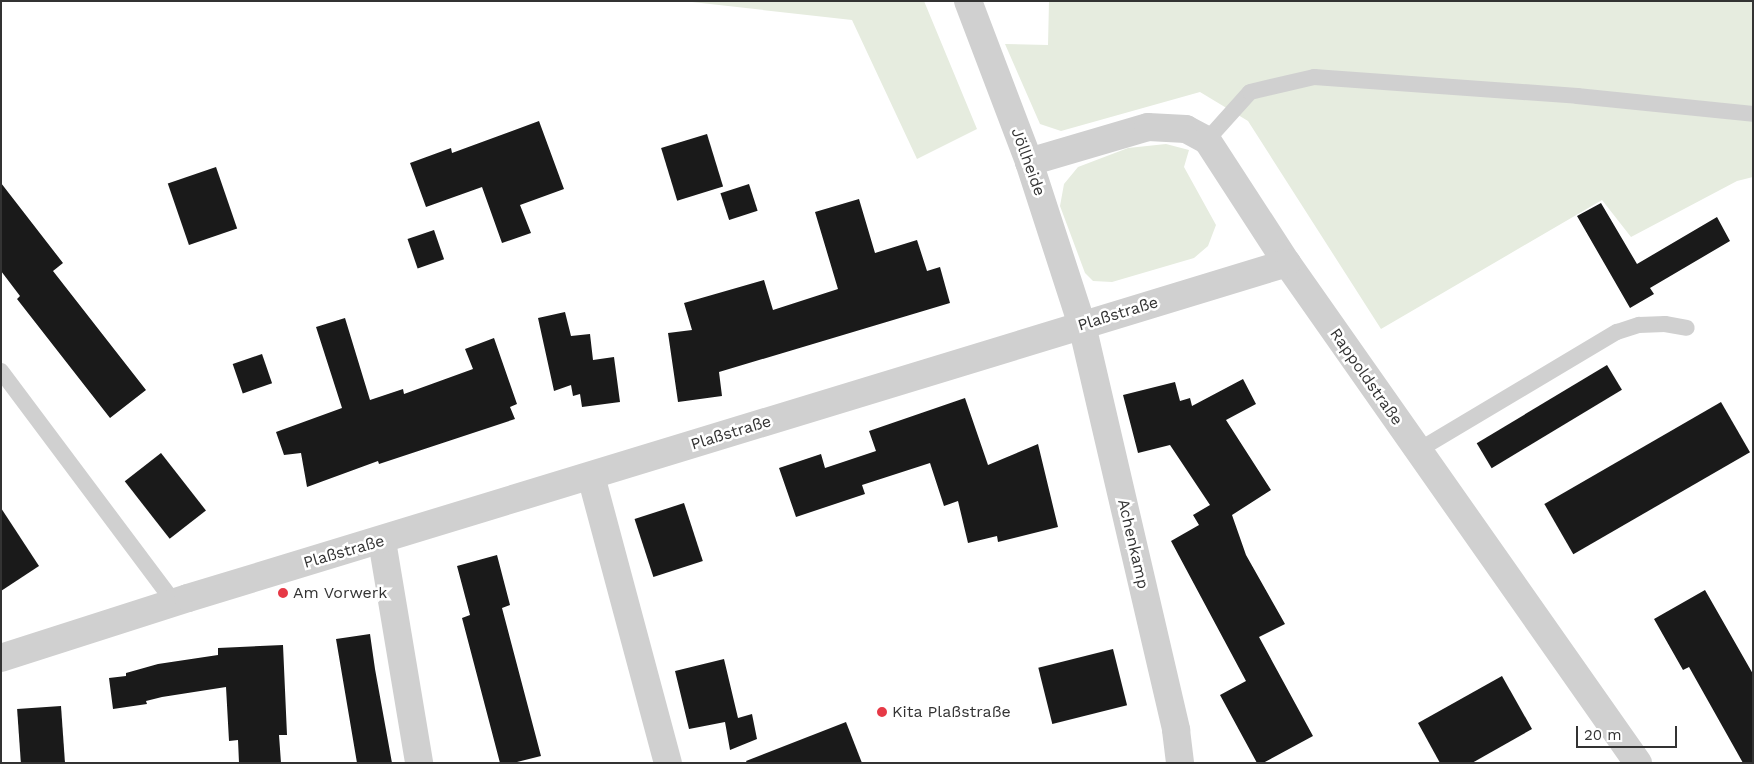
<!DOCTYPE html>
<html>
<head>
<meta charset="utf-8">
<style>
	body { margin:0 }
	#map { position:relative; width:1754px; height:764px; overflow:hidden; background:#fff; font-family:"Work Sans",sans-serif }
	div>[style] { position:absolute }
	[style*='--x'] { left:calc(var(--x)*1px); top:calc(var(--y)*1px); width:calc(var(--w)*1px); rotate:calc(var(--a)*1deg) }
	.green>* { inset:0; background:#e6ecdf }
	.building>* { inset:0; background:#1a1a1a; transform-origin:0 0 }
	.lane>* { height:16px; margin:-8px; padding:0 8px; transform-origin:8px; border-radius:8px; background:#d0d0d0 }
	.street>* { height:28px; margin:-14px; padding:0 14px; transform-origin:14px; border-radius:14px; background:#d0d0d0 }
	.dots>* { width:14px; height:14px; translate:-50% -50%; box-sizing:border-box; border:2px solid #fff; border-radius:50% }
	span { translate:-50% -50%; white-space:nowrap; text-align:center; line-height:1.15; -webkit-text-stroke:5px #fff; paint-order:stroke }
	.street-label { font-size:16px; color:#333 }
	.poi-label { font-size:16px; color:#333 }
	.left { translate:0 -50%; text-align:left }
	.frame { position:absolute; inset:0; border:2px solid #333; pointer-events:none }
	.scale { position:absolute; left:1576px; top:726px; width:101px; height:22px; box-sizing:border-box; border:2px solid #333; border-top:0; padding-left:6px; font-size:15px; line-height:18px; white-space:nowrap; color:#333; -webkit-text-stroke:4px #fff; paint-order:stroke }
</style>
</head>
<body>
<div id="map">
	<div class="green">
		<i style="clip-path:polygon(683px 1px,924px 1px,977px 129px,917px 159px,852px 20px)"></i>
		<i style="clip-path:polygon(1049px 1px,1753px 1px,1753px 177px,1737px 181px,1631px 237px,1602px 200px,1381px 329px,1248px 121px,1200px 92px,1061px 131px,1040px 124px,1005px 44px,1048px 45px)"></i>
		<i style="clip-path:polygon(1166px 144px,1189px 150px,1184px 167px,1216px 225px,1208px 246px,1194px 258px,1112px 282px,1093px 281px,1085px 273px,1060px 206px,1064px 184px,1078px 167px,1128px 148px)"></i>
	</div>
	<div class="building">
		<i style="clip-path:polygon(539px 121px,564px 189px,520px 205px,531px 233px,502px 243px,482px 187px,426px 207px,410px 163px,451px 148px,452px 153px)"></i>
		<i style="left:707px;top:134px;width:55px;height:48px;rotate:73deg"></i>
		<i style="left:216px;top:167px;width:65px;height:51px;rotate:71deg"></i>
		<i style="clip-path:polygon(1px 183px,63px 263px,53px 271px,146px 390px,110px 418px,17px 299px,20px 296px,1px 271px)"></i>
		<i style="left:749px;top:184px;width:28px;height:30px;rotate:72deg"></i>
		<i style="clip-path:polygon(859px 199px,875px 253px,917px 240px,927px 271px,940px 267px,950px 303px,719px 372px,722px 396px,678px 402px,668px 333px,692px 330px,684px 303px,764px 280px,773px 310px,838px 289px,815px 212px)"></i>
		<i style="clip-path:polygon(1601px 203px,1637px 264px,1717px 217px,1730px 241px,1650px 288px,1654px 294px,1630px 308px,1577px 216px)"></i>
		<i style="left:434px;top:230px;width:31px;height:28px;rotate:71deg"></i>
		<i style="clip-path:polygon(565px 312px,571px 336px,590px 334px,593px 360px,614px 357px,620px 402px,582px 407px,580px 394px,573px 396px,571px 385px,554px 391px,538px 318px)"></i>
		<i style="clip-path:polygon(345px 318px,370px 400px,403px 389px,404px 394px,473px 369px,465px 349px,494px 338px,517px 404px,510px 407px,515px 419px,379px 464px,378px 461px,307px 487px,301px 453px,284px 455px,276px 432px,342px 408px,316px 327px)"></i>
		<i style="left:262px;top:354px;width:31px;height:31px;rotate:71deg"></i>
		<i style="left:1607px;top:365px;width:29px;height:152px;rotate:59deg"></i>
		<i style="clip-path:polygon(1243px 379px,1256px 404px,1226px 420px,1271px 490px,1232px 515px,1246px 555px,1285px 624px,1259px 637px,1313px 736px,1263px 763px,1257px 763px,1220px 695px,1246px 681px,1171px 541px,1199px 525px,1193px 515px,1210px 505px,1170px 445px,1138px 453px,1123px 395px,1175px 382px,1180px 401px,1190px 398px,1192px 406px)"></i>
		<i style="clip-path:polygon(965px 398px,988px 465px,1038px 444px,1058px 527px,998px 542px,997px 536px,968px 543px,958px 501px,944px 506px,930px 463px,862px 485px,865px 494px,796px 517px,779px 468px,821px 454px,825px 468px,876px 451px,869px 431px)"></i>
		<i style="left:1721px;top:402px;width:58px;height:204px;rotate:60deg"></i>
		<i style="left:161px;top:453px;width:73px;height:46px;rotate:52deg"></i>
		<i style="left:684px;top:503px;width:61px;height:52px;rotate:72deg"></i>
		<i style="clip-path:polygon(1px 508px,39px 566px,1px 591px)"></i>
		<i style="clip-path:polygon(497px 555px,510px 605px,502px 608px,541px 756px,513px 763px,500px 763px,462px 618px,470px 615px,457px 566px)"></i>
		<i style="clip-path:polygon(1705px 590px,1753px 674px,1753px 763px,1743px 763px,1689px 667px,1683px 670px,1654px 619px)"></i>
		<i style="clip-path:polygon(370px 634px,375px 669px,392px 763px,357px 763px,336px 639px)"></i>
		<i style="clip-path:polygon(283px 645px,287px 735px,279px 735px,281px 763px,239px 763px,238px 740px,229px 741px,226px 687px,162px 697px,146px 701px,147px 704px,113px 709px,109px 678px,126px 676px,126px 673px,158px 664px,218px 655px,218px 648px)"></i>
		<i style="left:1113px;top:649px;width:58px;height:77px;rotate:76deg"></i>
		<i style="clip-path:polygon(724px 659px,738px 718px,752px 714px,757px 739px,730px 750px,725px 722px,689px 729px,675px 671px)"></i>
		<i style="clip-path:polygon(1502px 676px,1532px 729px,1472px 763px,1440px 763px,1418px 723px)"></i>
		<i style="left:61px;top:706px;width:57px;height:44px;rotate:86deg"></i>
		<i style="clip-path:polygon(846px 722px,862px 763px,747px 763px,746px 761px)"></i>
	</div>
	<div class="lane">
		<i style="--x:1207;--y:140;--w:64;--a:-48.1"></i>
		<i style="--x:1250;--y:92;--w:66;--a:-13.2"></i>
		<i style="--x:1314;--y:77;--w:264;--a:4.1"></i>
		<i style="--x:1577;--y:96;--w:177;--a:5.8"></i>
		<i style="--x:1;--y:371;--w:289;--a:53.2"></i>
		<i style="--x:1417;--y:451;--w:233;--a:-30.8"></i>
		<i style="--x:1617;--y:332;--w:23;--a:-18"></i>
		<i style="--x:1639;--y:325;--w:26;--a:-2"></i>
		<i style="--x:1665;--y:324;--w:22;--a:10"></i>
	</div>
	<div class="street">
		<i style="--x:968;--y:1;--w:172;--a:69.2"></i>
		<i style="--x:1029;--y:162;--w:171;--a:72"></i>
		<i style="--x:1082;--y:325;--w:416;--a:76.9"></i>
		<i style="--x:1176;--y:730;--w:33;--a:83"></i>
		<i style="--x:1029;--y:162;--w:124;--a:-16.4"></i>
		<i style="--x:1148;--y:127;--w:38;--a:3"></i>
		<i style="--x:1186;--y:129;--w:24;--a:28"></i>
		<i style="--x:1207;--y:140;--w:147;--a:57"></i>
		<i style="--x:1287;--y:263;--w:611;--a:54.93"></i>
		<i style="--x:591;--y:476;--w:297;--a:75"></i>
		<i style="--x:382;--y:541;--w:225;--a:80.5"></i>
		<i style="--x:1;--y:658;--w:196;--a:-17.8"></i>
		<i style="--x:188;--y:598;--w:1149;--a:-16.95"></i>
	</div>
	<div class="dots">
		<i style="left:283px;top:593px;background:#e63946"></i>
		<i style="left:882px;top:712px;background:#e63946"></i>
	</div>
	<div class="street-label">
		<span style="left:1028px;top:162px;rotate:70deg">Jöllheide</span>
		<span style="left:1118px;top:314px;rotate:-17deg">Plaßstraße</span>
		<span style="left:1366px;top:377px;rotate:55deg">Rappoldstraße</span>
		<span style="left:731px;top:433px;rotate:-17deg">Plaßstraße</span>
		<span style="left:1133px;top:544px;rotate:77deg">Achenkamp</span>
		<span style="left:344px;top:552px;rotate:-16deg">Plaßstraße</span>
	</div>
	<div class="poi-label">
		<span class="left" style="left:293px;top:593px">Am Vorwerk</span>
		<span class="left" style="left:892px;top:712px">Kita Plaßstraße</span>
	</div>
	<div class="frame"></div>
	<div class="scale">20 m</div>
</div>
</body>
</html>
